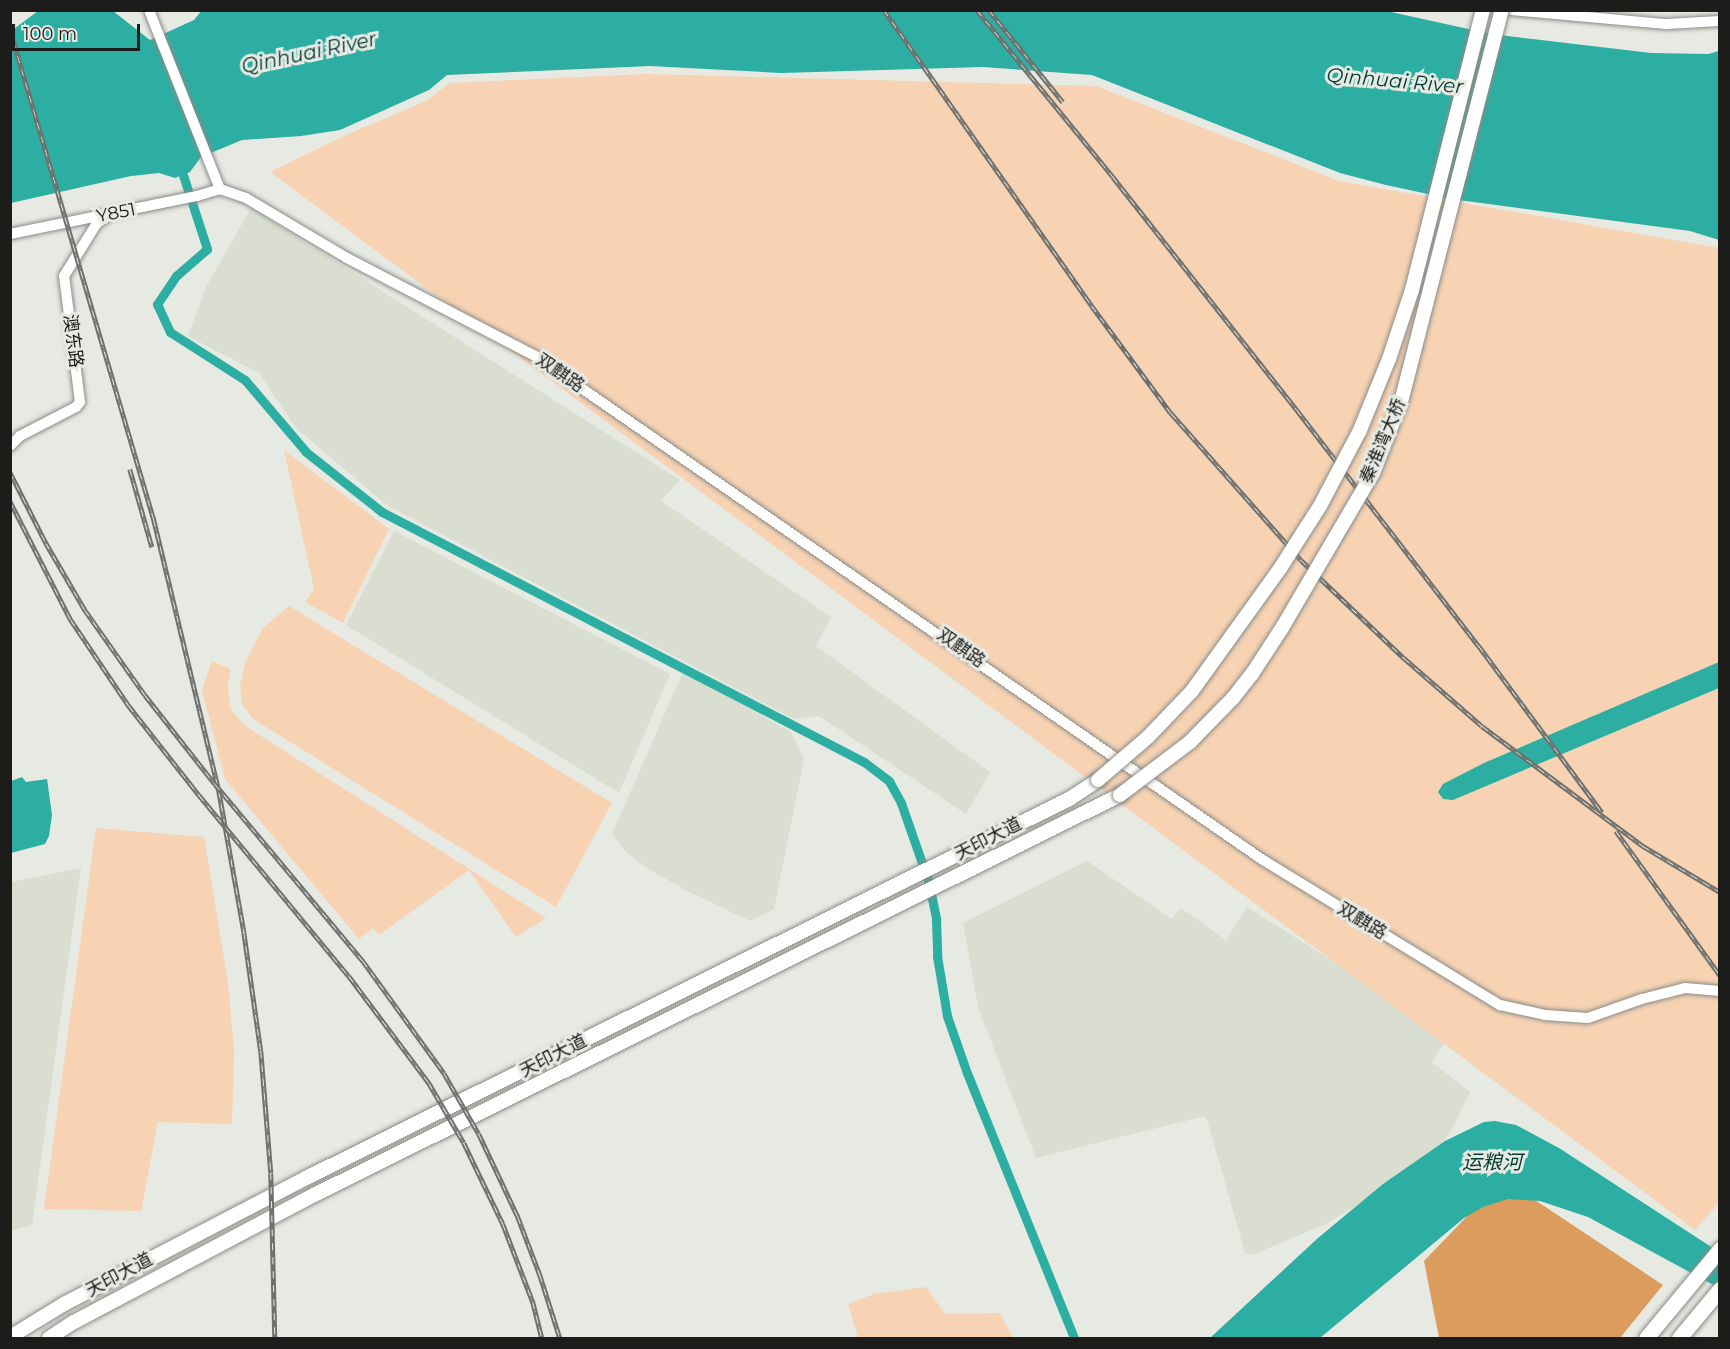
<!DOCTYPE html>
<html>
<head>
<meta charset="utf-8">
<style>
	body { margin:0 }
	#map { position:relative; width:1730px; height:1349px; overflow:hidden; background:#e7e9e3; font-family:Montserrat,"Noto Sans SC",sans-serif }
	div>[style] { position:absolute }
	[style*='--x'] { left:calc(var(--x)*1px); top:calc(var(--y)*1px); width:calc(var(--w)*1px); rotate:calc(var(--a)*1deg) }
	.built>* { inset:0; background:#d9ded1 }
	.green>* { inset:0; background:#f7d3b4 }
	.forest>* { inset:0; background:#dc9c5e }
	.water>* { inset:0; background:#2caea2 }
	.canal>* { height:9px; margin:-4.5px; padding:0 4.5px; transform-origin:4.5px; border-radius:4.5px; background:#2caea2 }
	.roads { filter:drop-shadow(0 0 2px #8a8c87) drop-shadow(0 0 2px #8a8c87) }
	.minor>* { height:10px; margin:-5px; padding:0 5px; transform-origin:5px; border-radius:5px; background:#fff }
	.major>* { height:14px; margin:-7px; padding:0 7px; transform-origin:7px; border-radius:7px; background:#fff }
	.highway>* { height:15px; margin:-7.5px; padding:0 7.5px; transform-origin:7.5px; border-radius:7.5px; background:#fff }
	.rail>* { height:4.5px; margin-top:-2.25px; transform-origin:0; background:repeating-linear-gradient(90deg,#e7e9e3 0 7px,#70716e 0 14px); box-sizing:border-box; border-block:2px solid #70716e }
	.bridges { filter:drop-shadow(0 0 2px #8a8c87) drop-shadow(0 0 2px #8a8c87) }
	.major-bridge>* { height:14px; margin:-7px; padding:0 7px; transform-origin:7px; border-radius:7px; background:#fff }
	span { translate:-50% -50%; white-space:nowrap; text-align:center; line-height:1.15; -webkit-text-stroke:6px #e7e9e3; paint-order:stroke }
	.street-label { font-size:18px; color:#1c1d1b }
	.water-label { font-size:20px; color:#003a35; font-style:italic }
	.frame { position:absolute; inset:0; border:12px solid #1c1d1b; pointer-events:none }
	.scale { position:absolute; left:12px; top:24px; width:128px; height:27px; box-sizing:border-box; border:3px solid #1c1d1b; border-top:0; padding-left:8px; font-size:18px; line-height:21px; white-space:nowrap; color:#1c1d1b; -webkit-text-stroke:4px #e7e9e3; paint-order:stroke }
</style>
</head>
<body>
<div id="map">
	<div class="built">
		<i style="clip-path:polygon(251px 208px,680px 480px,661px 501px,831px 617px,816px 646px,990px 772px,966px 814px,819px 716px,794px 719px,388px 506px,296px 428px,259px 373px,188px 336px,206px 287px)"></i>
		<i style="clip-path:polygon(394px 531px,670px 674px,619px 793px,346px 625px)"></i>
		<i style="clip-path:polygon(683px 672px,791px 732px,804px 759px,774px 909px,750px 921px,685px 890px,644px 866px,624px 850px,612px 834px)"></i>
		<i style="clip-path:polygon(1087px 861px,1172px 919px,1181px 908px,1226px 940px,1247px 907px,1386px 995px,1459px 1020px,1432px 1062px,1470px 1092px,1453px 1128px,1428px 1163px,1326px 1224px,1252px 1255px,1245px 1253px,1206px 1116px,1036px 1158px,978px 1007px,963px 923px)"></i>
		<i style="clip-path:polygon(81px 868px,32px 1225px,11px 1231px,11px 882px)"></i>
	</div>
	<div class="green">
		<i style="clip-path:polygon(647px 74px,1096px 86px,1339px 181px,1719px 248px,1719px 1203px,1695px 1230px,270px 172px,346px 135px,426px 101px,450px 83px)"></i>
		<i style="clip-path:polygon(284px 450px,389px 529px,343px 623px,305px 602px,314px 589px)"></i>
		<i style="clip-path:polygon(289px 606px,612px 803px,556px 907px,253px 719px,242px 704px,240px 685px,245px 663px,263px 628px)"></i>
		<i style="clip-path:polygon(212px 661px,231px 669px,228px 683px,230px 708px,244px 725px,546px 918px,516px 937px,469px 870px,379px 935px,373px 928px,359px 939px,225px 779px,202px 690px)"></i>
		<i style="clip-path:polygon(96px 828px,204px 837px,228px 983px,234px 1049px,232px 1124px,158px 1122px,141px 1211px,44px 1209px)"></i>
		<i style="clip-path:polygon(926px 1287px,945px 1314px,1000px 1313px,1013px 1338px,858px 1338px,848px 1304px,874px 1294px)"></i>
	</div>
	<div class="forest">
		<i style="clip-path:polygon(1523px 1192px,1663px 1285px,1620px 1338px,1439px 1338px,1424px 1261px,1474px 1209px)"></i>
	</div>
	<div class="water">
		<i style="clip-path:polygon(202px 10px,1382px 10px,1491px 34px,1651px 53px,1708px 54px,1719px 51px,1719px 240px,1690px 231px,1451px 199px,1386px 185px,1340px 173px,1092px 75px,983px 67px,781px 73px,650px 66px,447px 75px,429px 90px,340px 130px,301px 136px,242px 140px,201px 157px,190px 172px,175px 178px,159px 173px,131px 176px,11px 203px,11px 31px,38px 11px,113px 11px,150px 40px,194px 20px)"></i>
		<i style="clip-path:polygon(1719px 662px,1719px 688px,1453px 800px,1443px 799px,1438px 792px,1443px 784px,1484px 763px)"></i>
		<i style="clip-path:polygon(22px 777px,26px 782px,47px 779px,52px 815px,49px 836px,45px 844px,11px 853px,11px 781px)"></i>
		<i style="clip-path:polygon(1495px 1121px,1516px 1125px,1559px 1148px,1719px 1252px,1719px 1288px,1588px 1217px,1540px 1201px,1508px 1199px,1483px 1207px,1464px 1218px,1320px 1338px,1210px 1338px,1318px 1238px,1383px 1184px,1445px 1141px,1484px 1122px)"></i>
	</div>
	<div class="canal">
		<i style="--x:183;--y:175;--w:78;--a:72"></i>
		<i style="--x:207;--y:249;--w:41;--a:138.9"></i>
		<i style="--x:176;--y:276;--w:34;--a:124"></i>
		<i style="--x:157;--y:304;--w:31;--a:65"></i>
		<i style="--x:170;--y:332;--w:89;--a:32.6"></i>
		<i style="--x:245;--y:380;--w:94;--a:49.7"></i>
		<i style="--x:306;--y:452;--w:97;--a:38.3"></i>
		<i style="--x:382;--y:512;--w:543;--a:27.41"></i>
		<i style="--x:864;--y:762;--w:31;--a:37"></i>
		<i style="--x:889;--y:781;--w:25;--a:61"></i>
		<i style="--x:901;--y:803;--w:82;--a:70.7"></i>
		<i style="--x:928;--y:880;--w:40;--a:78"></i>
		<i style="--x:936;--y:919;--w:37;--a:88"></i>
		<i style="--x:937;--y:956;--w:61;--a:80.5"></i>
		<i style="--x:947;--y:1016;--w:60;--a:70.7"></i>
		<i style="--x:967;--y:1073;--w:286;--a:68"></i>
	</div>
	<div class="roads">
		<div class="minor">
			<i style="--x:149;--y:10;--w:193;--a:68.4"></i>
			<i style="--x:1511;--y:10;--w:156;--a:5.2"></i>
			<i style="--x:1666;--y:24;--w:54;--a:-3.2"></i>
			<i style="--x:220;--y:189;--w:28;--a:19"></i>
			<i style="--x:246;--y:198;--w:117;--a:30.7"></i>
			<i style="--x:347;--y:258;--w:212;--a:27.5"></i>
			<i style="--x:535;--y:356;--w:885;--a:34.7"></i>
			<i style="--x:1263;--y:860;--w:278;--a:31.5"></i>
			<i style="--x:1500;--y:1005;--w:46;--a:12.5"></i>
			<i style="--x:1545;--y:1015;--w:43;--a:4"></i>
			<i style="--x:1588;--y:1018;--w:57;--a:-19.4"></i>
			<i style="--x:1642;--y:999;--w:44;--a:-14.3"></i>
			<i style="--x:1685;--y:988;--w:35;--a:5"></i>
			<i style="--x:10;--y:234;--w:191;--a:-11.5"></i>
			<i style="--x:197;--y:196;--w:24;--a:-17"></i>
			<i style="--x:10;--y:446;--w:14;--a:-45"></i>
			<i style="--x:20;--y:436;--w:63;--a:-27.4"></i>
			<i style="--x:76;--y:407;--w:6;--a:-51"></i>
			<i style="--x:80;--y:402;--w:127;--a:-97.2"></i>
			<i style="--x:64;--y:276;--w:62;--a:-58.1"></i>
			<i style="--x:97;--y:223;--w:17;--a:-33"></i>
		</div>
		<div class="major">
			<i style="--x:10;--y:1337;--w:63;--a:-31.4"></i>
			<i style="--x:64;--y:1304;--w:275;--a:-27.5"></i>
			<i style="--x:308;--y:1177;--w:850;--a:-26.41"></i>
			<i style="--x:1069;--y:799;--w:35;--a:-33"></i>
			<i style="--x:49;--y:1338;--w:30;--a:-33"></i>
			<i style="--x:74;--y:1322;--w:274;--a:-27.9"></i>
			<i style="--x:316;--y:1194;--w:898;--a:-26.39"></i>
		</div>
		<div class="highway">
			<i style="--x:1646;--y:1338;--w:116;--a:-50.3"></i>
			<i style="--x:1679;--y:1338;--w:64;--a:-50.1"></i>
		</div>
	</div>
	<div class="rail">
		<i style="--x:884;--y:10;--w:362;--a:54.9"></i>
		<i style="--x:1092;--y:306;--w:133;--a:53.6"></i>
		<i style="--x:1171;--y:413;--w:196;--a:48.5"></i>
		<i style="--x:1301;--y:560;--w:142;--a:43.6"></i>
		<i style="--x:1404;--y:658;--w:103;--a:41.1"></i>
		<i style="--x:1482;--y:726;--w:201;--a:36.7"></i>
		<i style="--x:1643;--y:846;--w:90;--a:30.9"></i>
		<i style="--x:977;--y:10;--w:215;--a:50.8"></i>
		<i style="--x:1113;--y:177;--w:297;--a:51.7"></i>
		<i style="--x:1297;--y:410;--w:298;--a:52.4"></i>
		<i style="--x:1479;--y:646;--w:207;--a:53.5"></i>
		<i style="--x:989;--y:10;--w:118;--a:51.2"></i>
		<i style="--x:10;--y:29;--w:512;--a:73.65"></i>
		<i style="--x:154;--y:520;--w:279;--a:76.5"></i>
		<i style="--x:219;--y:791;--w:143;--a:79.9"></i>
		<i style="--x:244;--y:932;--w:120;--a:81.9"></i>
		<i style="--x:261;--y:1051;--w:122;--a:85.3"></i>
		<i style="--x:271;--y:1173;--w:165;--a:88.6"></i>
		<i style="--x:130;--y:469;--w:81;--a:74.2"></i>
		<i style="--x:10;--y:472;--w:80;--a:63.1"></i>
		<i style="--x:46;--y:543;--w:78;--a:59.8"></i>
		<i style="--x:85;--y:610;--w:104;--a:54.8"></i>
		<i style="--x:145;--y:695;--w:113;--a:51.8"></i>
		<i style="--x:215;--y:784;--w:231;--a:50.1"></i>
		<i style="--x:363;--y:961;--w:138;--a:54.1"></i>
		<i style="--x:444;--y:1073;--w:70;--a:60.2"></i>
		<i style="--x:479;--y:1134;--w:92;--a:64.8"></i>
		<i style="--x:518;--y:1217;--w:62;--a:69.2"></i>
		<i style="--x:540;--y:1275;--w:66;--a:72.4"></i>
		<i style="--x:10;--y:501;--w:134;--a:62.9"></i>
		<i style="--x:71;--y:620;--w:104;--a:56"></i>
		<i style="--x:129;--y:706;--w:113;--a:51.8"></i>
		<i style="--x:199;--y:795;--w:235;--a:50.4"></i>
		<i style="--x:349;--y:976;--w:134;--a:53.2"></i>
		<i style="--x:429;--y:1083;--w:69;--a:59.7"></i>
		<i style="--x:464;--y:1143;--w:90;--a:64.3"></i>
		<i style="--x:503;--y:1224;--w:84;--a:69"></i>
		<i style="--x:533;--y:1302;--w:37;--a:76"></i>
		<i style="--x:1616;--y:831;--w:178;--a:54.2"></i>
	</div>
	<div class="bridges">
		<div class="major-bridge">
			<i style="--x:1098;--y:780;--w:66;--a:-40.7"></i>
			<i style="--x:1148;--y:737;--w:64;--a:-46.3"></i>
			<i style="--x:1192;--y:691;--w:153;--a:-54.3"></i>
			<i style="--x:1281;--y:567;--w:72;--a:-57.4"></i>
			<i style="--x:1320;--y:506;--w:86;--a:-62.2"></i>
			<i style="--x:1360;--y:430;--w:77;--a:-67.8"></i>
			<i style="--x:1389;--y:359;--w:73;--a:-71.6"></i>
			<i style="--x:1412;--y:290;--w:289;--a:-75.8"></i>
			<i style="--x:1120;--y:795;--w:88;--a:-37.1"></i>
			<i style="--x:1190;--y:742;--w:62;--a:-45.7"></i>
			<i style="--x:1233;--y:698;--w:31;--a:-52"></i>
			<i style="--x:1252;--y:674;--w:55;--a:-56.9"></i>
			<i style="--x:1282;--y:628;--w:180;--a:-59.6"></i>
			<i style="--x:1373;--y:473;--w:76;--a:-68.5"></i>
			<i style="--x:1401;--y:402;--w:405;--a:-75.6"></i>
		</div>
	</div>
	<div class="street-label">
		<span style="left:116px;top:213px;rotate:-11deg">Y851</span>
		<span style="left:73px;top:341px;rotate:83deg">澳东路</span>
		<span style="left:560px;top:373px;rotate:34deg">双麒路</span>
		<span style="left:1383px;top:441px;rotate:-67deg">秦淮湾大桥</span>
		<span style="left:961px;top:648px;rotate:35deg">双麒路</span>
		<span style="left:988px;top:839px;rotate:-27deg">天印大道</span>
		<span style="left:1362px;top:921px;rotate:31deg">双麒路</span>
		<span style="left:553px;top:1056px;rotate:-27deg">天印大道</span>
		<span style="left:119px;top:1275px;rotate:-28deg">天印大道</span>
	</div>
	<div class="water-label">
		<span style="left:309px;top:53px;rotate:-12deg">Qinhuai River</span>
		<span style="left:1395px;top:81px;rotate:5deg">Qinhuai River</span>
		<span style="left:1492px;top:1162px">运粮河</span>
	</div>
	<div class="frame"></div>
	<div class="scale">100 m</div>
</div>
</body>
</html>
